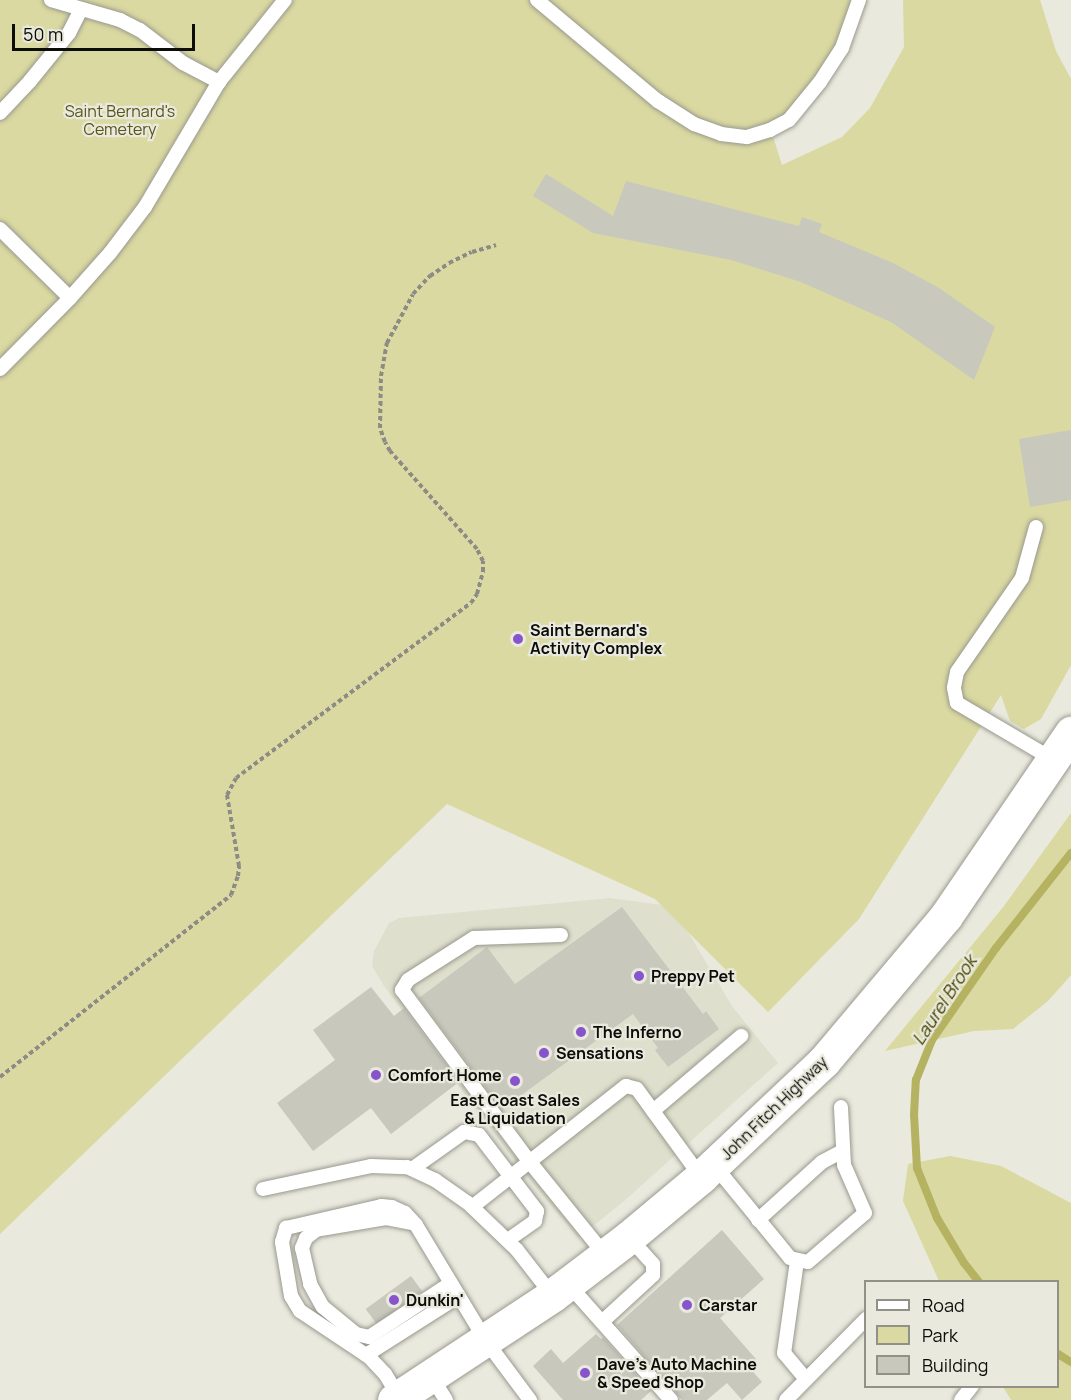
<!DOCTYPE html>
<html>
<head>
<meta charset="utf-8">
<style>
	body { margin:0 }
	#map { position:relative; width:1071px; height:1400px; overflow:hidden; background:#e9e9de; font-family:Manrope,sans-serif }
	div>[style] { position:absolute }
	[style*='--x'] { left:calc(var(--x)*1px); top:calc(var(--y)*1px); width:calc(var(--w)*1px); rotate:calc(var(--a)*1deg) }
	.built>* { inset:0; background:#dfdfcd }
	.green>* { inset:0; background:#dad9a1 }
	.stream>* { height:8px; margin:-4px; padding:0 4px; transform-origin:4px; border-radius:4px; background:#b5b261 }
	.building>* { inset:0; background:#c8c8bd; transform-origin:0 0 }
	.path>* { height:4px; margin-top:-2px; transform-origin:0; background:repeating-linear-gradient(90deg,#8c8c84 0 4.5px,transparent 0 7.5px) }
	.roads { filter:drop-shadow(0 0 2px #99998f) drop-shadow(0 0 2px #99998f) }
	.service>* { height:14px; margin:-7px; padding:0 7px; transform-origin:7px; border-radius:7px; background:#fff }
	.secondary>* { height:33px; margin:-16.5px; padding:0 16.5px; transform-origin:16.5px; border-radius:16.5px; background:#fff }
	.dots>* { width:16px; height:16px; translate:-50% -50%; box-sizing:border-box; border:3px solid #e9e9de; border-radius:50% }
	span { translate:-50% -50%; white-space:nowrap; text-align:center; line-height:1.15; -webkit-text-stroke:4.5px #e9e9de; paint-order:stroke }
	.park-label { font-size:16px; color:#585518 }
	.poi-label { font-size:16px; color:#0c0c08; font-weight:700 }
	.left { translate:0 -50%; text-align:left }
	.street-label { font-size:16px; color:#0c0c08 }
	.water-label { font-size:18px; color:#474400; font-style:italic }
	.legend { position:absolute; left:864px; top:1280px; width:195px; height:108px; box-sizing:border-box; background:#e9e9de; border:2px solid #919188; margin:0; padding:8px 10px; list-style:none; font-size:18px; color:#0c0c08 }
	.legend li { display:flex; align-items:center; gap:12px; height:30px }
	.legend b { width:30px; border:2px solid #919188 }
	.scale { position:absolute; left:12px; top:24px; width:183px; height:27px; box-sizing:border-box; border:3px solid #0c0c08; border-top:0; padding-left:8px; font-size:18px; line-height:21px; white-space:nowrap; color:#0c0c08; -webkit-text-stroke:4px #e9e9de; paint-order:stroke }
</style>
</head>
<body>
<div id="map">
	<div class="built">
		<i style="clip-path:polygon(610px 898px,662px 905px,688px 932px,732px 1006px,778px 1063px,623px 1202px,578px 1238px,521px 1169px,384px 986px,372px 966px,374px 951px,389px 923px,399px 918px)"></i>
	</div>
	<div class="green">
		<i style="clip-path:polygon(0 0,859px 0,820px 82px,771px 130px,782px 165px,842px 137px,870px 108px,904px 47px,903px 0,1040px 0,1056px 51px,1071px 79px,1071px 665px,1041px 719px,1024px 729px,1010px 721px,1001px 695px,859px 919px,768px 1012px,655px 899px,447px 804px,0 1234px)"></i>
		<i style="clip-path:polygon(1071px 813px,1071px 975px,1048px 1001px,1013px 1029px,974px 1031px,885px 1051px,1004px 906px)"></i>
		<i style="clip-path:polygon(950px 1156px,1001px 1166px,1071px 1203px,1071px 1400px,1011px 1400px,1003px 1387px,1058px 1386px,1058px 1282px,939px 1281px,903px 1201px,908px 1164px)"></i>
	</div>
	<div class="stream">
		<i style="--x:979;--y:1282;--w:24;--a:-128"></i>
		<i style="--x:964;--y:1263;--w:52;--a:-121"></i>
		<i style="--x:937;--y:1218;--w:54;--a:-111.8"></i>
		<i style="--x:917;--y:1168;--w:53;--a:-93.2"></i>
		<i style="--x:914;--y:1115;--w:35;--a:-87"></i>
		<i style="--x:916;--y:1080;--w:43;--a:-68.2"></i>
		<i style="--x:932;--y:1040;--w:112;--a:-55.2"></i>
		<i style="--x:996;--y:948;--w:121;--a:-51.7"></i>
		<i style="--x:1058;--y:1354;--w:15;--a:32"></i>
	</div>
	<div class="building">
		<i style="clip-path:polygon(546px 174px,613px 216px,626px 181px,799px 226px,802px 217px,822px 224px,819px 232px,893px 263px,939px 288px,995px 327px,974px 380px,891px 322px,801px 282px,731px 260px,593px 233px,533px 196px)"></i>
		<i style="clip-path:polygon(1071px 430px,1071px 500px,1030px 507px,1019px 439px)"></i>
		<i style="clip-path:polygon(622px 907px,703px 1014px,706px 1011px,719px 1029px,668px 1067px,655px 1050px,658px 1048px,633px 1014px,502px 1109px,419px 998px,487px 947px,515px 984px)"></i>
		<i style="clip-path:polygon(371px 987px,394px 1016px,404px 1008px,459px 1082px,391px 1134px,371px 1108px,313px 1151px,277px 1103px,335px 1060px,313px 1030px)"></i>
		<i style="clip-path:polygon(722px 1230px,764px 1279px,720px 1318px,756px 1359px,748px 1366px,762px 1382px,742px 1400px,727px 1383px,707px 1400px,682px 1400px,617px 1325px)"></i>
		<i style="left:411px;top:1276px;width:19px;height:56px;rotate:54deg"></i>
		<i style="clip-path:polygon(596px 1334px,601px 1339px,603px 1337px,651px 1391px,641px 1400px,563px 1400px,533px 1366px,551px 1349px,563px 1363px)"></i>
	</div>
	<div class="path">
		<i style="--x:0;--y:1077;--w:294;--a:-38.2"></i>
		<i style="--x:231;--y:895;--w:20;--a:-70"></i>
		<i style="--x:238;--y:876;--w:10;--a:-84"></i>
		<i style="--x:239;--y:866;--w:72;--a:-99.6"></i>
		<i style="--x:227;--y:795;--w:19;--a:-62"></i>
		<i style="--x:236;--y:778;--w:293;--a:-36.7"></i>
		<i style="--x:471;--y:603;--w:11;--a:-56"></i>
		<i style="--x:477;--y:594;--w:24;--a:-75"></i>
		<i style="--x:483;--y:571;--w:10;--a:-90"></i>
		<i style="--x:483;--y:561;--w:13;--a:-117"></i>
		<i style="--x:477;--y:549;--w:131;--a:-131.6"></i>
		<i style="--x:390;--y:451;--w:10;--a:-119"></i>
		<i style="--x:385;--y:442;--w:15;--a:-110"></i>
		<i style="--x:380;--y:428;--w:52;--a:-88.9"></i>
		<i style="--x:381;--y:376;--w:34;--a:-80"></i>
		<i style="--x:387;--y:343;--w:55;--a:-62"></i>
		<i style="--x:413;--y:294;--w:25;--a:-47"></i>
		<i style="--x:430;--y:276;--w:23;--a:-34"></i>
		<i style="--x:449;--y:263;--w:25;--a:-26"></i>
		<i style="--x:472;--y:252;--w:25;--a:-16"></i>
	</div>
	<div class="roads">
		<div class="service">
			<i style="--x:51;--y:0;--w:72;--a:16.2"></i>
			<i style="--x:120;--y:20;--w:22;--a:27"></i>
			<i style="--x:140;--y:30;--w:54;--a:37.5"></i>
			<i style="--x:183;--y:63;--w:41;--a:27.8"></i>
			<i style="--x:537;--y:0;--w:158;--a:39.9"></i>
			<i style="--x:658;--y:101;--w:43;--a:32.6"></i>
			<i style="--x:694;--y:124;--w:29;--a:20"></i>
			<i style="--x:721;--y:134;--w:26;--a:7"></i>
			<i style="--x:747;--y:137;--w:24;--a:-17"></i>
			<i style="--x:770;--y:130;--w:21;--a:-28"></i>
			<i style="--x:789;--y:120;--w:49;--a:-50.8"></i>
			<i style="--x:820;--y:82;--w:40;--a:-57.1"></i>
			<i style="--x:842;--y:48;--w:51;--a:-70.5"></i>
			<i style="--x:0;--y:113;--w:44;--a:-46.8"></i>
			<i style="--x:30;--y:81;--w:62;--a:-50.9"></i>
			<i style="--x:69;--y:33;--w:27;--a:-63"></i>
			<i style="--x:0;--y:229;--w:98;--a:44.6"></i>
			<i style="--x:0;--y:369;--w:100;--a:-45.4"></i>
			<i style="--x:70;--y:298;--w:60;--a:-48.4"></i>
			<i style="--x:110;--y:253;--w:58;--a:-52.7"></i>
			<i style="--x:145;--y:207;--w:145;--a:-59.4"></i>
			<i style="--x:219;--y:82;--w:105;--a:-51.2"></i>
			<i style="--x:1036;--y:527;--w:53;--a:105.4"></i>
			<i style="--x:1022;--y:578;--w:114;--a:124.7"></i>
			<i style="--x:957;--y:672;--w:16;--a:101"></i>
			<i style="--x:954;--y:688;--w:15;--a:79"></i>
			<i style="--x:957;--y:703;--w:110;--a:30.5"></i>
			<i style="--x:561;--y:935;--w:87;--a:178"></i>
			<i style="--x:474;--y:938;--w:78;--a:147.5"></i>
			<i style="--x:408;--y:980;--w:12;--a:121"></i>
			<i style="--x:402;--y:990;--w:213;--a:53.4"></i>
			<i style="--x:529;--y:1161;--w:121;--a:51"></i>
			<i style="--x:653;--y:1111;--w:116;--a:-40.4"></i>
			<i style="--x:714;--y:1165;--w:120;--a:50.7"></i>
			<i style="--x:790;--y:1258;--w:18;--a:13"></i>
			<i style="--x:808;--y:1262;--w:75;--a:-40.7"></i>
			<i style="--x:865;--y:1213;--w:52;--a:-113.6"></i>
			<i style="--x:844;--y:1165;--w:58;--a:-93"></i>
			<i style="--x:412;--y:1169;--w:64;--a:-35.4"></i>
			<i style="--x:464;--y:1132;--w:15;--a:11"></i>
			<i style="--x:479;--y:1135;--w:96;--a:52.7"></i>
			<i style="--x:537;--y:1211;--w:10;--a:101"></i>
			<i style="--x:535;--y:1221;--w:33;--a:145"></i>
			<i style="--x:263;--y:1189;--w:110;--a:-12"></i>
			<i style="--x:371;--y:1166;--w:36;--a:2"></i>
			<i style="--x:407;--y:1167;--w:31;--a:25"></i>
			<i style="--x:435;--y:1180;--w:40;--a:34.9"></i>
			<i style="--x:468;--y:1203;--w:68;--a:43.8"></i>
			<i style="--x:517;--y:1250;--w:57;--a:52.1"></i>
			<i style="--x:472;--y:1207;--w:196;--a:-38.2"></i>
			<i style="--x:626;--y:1086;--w:11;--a:15"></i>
			<i style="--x:637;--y:1089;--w:109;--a:54"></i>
			<i style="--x:758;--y:1220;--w:86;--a:-42.2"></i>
			<i style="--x:822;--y:1162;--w:24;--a:-28"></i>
			<i style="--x:411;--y:1223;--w:25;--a:-169"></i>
			<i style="--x:386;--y:1218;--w:71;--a:170.3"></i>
			<i style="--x:316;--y:1230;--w:13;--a:141"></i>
			<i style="--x:306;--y:1238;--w:11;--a:112"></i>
			<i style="--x:302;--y:1248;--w:37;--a:77"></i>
			<i style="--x:310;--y:1284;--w:26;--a:61"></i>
			<i style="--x:323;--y:1307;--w:43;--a:39.3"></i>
			<i style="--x:356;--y:1334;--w:13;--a:13"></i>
			<i style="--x:369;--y:1337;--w:98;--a:-33.4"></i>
			<i style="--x:797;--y:1261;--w:93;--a:98"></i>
			<i style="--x:784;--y:1353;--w:34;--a:50"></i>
			<i style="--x:568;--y:1284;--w:155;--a:48.4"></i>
			<i style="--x:603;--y:1321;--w:68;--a:-42.6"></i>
			<i style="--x:653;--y:1275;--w:11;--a:-90"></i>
			<i style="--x:653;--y:1264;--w:36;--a:-132"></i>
			<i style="--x:366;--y:1355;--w:110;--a:-32.4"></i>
			<i style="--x:431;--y:1376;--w:28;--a:58"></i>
			<i style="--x:399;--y:1397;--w:27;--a:-121"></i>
			<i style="--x:385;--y:1374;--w:23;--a:-133"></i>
			<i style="--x:369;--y:1357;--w:83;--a:-146.3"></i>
			<i style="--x:300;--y:1311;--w:17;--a:-121"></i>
			<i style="--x:291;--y:1296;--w:55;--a:-99.5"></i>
			<i style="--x:282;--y:1242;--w:15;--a:-74"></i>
			<i style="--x:286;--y:1228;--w:98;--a:-13"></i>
			<i style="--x:381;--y:1206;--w:11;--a:5"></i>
			<i style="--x:392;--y:1207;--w:14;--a:25"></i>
			<i style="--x:405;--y:1213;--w:16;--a:47"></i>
			<i style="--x:416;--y:1225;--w:135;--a:58.9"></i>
			<i style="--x:486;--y:1341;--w:74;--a:53.3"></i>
			<i style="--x:786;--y:1400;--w:114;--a:-45.4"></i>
			<i style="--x:961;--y:1400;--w:18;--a:-52"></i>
		</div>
		<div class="secondary">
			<i style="--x:394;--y:1400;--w:191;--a:-33.4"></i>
			<i style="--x:553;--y:1295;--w:96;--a:-37.3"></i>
			<i style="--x:629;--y:1237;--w:94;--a:-39.8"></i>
			<i style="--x:701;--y:1177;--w:169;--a:-43.3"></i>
			<i style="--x:824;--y:1061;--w:189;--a:-49.9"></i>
			<i style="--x:946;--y:916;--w:222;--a:-55.7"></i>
		</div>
	</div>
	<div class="dots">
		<i style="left:518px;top:639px;background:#8854cc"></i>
		<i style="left:639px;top:976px;background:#8854cc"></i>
		<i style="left:581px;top:1032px;background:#8854cc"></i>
		<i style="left:544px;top:1053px;background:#8854cc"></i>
		<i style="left:376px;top:1075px;background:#8854cc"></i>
		<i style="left:515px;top:1081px;background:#8854cc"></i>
		<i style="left:394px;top:1300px;background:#8854cc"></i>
		<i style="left:687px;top:1305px;background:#8854cc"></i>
		<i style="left:585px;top:1373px;background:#8854cc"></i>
	</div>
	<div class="park-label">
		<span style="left:120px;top:120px">Saint Bernard's<br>Cemetery</span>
	</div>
	<div class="poi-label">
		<span class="left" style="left:530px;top:639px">Saint Bernard's<br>Activity Complex</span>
		<span class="left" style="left:651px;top:976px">Preppy Pet</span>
		<span class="left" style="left:593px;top:1032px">The Inferno</span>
		<span class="left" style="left:556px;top:1053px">Sensations</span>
		<span class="left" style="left:388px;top:1075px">Comfort Home</span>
		<span style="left:515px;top:1109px">East Coast Sales<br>&amp; Liquidation</span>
		<span class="left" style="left:406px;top:1300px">Dunkin'</span>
		<span class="left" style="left:699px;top:1305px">Carstar</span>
		<span class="left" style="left:597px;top:1373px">Dave's Auto Machine<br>&amp; Speed Shop</span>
	</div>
	<div class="street-label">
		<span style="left:774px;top:1108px;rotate:-44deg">John Fitch Highway</span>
	</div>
	<div class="water-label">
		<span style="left:944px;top:1000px;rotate:-57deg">Laurel Brook</span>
	</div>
	<ul class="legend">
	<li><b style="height:8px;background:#fff"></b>Road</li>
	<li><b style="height:16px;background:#dad9a1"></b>Park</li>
	<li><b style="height:16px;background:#c8c8bd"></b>Building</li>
	</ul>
	<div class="scale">50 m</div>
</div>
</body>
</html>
